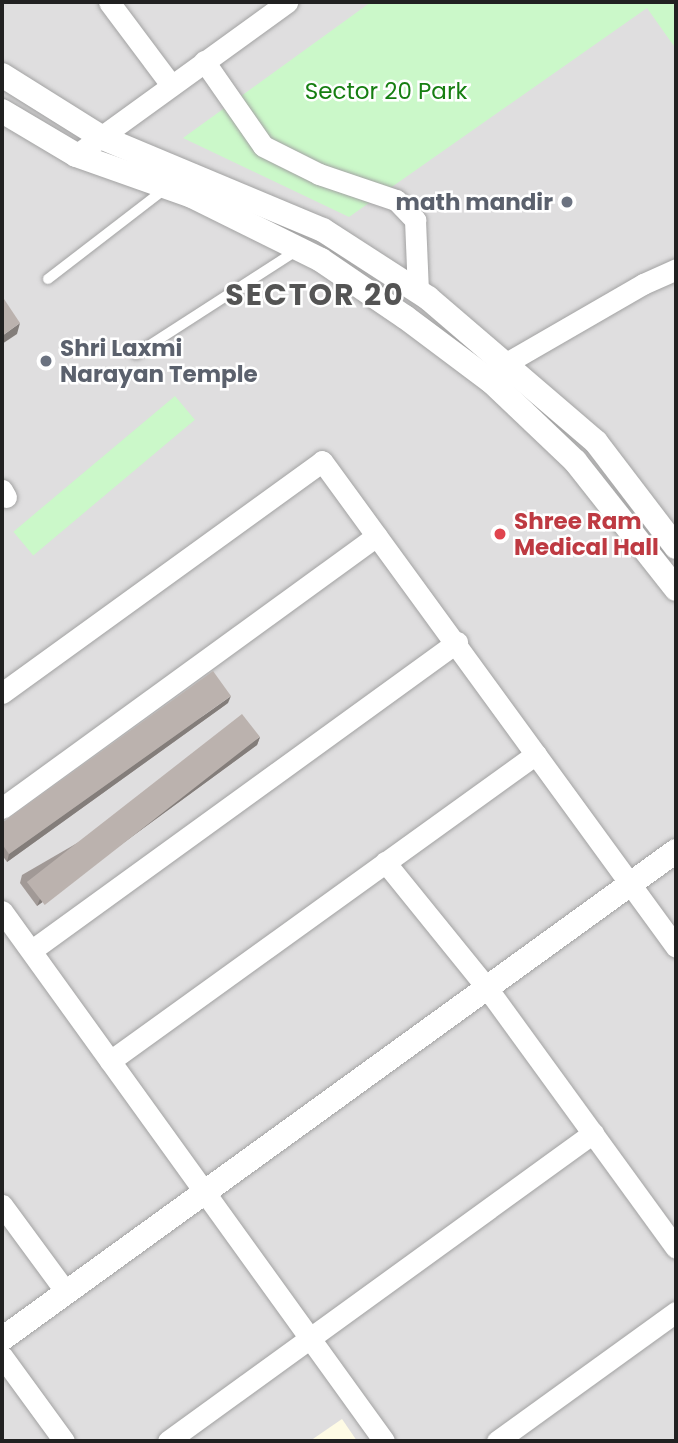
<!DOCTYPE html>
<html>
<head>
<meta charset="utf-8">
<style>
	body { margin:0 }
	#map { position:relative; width:678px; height:1443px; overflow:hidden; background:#f1ede9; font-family:Poppins,sans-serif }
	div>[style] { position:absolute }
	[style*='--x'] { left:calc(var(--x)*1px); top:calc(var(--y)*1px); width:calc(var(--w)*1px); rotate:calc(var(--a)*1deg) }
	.residential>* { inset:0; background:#dfdedf; transform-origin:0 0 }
	.education>* { inset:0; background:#fefbe5 }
	.park>* { inset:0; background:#cbf8c9; transform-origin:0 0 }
	.roads { filter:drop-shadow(0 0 2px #a2a2a2) drop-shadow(0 0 2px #a2a2a2) }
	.service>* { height:10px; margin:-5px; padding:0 5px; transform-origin:5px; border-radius:5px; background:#fff }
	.minor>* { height:21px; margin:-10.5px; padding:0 10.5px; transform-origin:10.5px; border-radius:10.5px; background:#fff }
	.tertiary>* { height:24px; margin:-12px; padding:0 12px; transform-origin:12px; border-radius:12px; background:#fff }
	.wall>* { inset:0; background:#a19996 }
	.shaded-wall>* { inset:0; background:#837d7a }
	.building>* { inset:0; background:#bbb2ae; transform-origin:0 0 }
	.dots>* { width:19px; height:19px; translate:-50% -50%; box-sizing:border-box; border:4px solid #fff; border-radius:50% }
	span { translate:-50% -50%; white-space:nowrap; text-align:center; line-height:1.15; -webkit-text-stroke:5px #fff; paint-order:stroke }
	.park-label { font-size:23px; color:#167e11 }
	.worship-label { font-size:23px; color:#5b616d; font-weight:700 }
	.right { translate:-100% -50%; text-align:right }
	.left { translate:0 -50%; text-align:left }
	.health-label { font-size:23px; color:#be3a42; font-weight:700 }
	.district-label { font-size:30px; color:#545454; font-weight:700; letter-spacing:2px }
	.frame { position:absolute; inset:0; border:4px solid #212121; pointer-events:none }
</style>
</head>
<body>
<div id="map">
	<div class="residential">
		<i style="left:2px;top:2px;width:674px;height:1439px"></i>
	</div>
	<div class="education">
		<i style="clip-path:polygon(342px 1419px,357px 1441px,310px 1441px)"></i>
	</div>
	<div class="park">
		<i style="clip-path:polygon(371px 2px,676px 2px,676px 49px,647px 8px,349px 217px,183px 138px)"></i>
		<i style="left:175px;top:396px;width:31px;height:211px;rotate:50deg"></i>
	</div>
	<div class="roads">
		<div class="service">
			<i style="--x:48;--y:279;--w:148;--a:-37.6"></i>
			<i style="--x:136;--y:354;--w:194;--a:-32.8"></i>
		</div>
		<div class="minor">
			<i style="--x:109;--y:2;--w:104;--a:53.2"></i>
			<i style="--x:204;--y:61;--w:103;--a:55.2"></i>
			<i style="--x:263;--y:146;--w:63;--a:26.6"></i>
			<i style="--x:319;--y:174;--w:81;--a:18.7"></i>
			<i style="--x:396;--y:200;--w:28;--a:46"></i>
			<i style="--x:415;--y:220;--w:72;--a:87.6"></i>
			<i style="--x:76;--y:155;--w:261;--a:-35.9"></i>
			<i style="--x:508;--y:362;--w:156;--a:-30"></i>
			<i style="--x:643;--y:284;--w:36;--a:-24"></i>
			<i style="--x:2;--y:490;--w:8;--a:60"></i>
			<i style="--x:2;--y:693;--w:395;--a:-35.9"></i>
			<i style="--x:322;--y:461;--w:601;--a:53.93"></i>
			<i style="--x:2;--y:808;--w:463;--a:-36"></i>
			<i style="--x:385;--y:862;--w:162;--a:51"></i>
			<i style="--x:487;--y:988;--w:321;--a:54"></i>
			<i style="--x:2;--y:911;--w:653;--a:54.22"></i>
			<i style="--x:32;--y:950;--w:525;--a:-35.93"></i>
			<i style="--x:110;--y:1061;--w:525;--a:-35.78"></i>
			<i style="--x:2;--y:1205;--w:108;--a:53.7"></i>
			<i style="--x:2;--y:1356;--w:105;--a:53.9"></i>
			<i style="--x:168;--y:1441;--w:525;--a:-35.93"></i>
			<i style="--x:497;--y:1441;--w:221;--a:-35.8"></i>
		</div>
		<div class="tertiary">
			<i style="--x:2;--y:75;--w:119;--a:32"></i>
			<i style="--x:103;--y:138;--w:238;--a:22.7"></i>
			<i style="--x:323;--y:230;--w:125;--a:32.9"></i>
			<i style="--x:428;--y:298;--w:221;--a:40.6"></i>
			<i style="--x:596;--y:442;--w:132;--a:52.7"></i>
			<i style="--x:2;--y:111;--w:86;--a:30.7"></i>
			<i style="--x:76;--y:155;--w:123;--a:19.5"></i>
			<i style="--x:192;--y:196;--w:144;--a:26.4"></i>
			<i style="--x:321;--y:260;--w:102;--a:34.2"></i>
			<i style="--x:405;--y:317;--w:109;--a:36.8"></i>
			<i style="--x:492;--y:382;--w:115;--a:43.6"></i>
			<i style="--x:575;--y:461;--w:163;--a:51.7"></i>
			<i style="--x:2;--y:1339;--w:832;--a:-35.91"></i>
		</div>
	</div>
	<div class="wall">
		<i style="clip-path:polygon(228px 703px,7px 862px,2px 855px,2px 823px)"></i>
		<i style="clip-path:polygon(260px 737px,257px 745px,37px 906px,20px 883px,22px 875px)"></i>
	</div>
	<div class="shaded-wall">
		<i style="clip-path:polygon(20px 323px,17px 334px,2px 344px,2px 336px)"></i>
		<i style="clip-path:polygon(231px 696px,228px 703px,7px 862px,9px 854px)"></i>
		<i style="clip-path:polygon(260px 737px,257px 745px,37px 906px,40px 899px)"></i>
	</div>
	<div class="building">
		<i style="clip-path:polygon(2px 296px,20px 323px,2px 336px)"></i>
		<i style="clip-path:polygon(213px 671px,231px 696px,9px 854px,2px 844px,2px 823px)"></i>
		<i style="left:242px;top:714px;width:29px;height:273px;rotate:52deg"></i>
	</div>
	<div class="dots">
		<i style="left:567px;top:202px;background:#6b7280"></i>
		<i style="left:46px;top:361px;background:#6b7280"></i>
		<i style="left:500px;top:534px;background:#e0444e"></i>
	</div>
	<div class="park-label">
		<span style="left:386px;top:91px">Sector 20 Park</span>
	</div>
	<div class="worship-label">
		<span class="right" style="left:553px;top:202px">math mandir</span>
		<span class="left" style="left:60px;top:361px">Shri Laxmi<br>Narayan Temple</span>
	</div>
	<div class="health-label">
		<span class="left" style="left:514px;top:534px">Shree Ram<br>Medical Hall</span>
	</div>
	<div class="district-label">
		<span style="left:315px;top:295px">SECTOR 20</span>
	</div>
	<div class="frame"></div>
</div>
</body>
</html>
